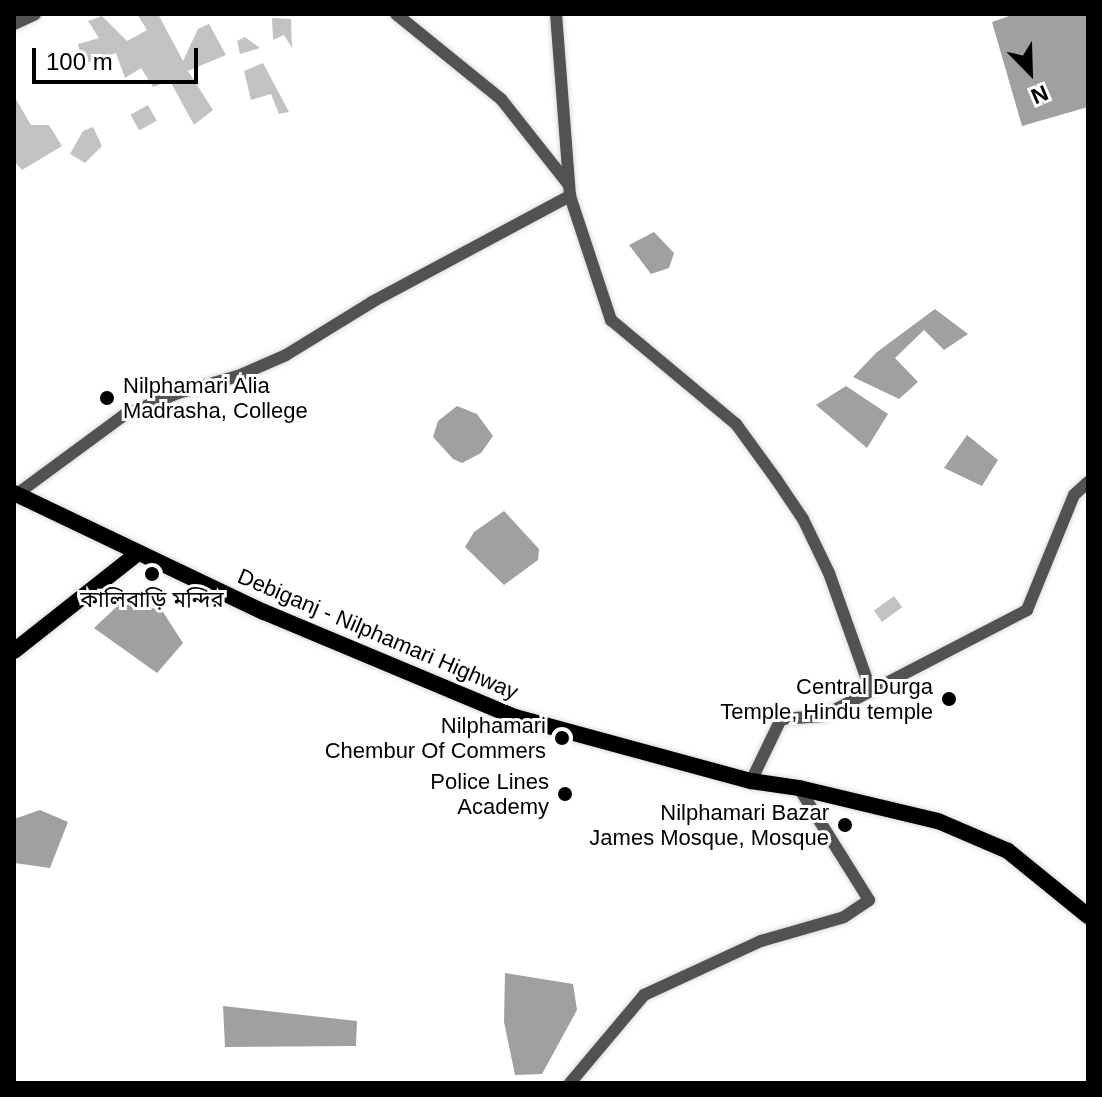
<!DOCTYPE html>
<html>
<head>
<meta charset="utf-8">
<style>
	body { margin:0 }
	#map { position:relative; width:1102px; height:1097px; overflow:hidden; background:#fff; font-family:Arial,"Noto Sans Bengali",sans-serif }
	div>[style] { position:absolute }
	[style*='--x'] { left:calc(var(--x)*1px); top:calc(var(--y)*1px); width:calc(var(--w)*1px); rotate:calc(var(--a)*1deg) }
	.water>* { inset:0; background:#a0a0a0 }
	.building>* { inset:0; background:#c2c2c2; transform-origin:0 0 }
	.roads { filter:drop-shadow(0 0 2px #dbdbdb) drop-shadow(0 0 2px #dbdbdb) }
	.minor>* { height:12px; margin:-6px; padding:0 6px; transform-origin:6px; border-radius:6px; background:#525252 }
	.major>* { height:16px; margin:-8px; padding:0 8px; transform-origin:8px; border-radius:8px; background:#000 }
	.dots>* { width:22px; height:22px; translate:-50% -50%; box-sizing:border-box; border:4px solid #fff; border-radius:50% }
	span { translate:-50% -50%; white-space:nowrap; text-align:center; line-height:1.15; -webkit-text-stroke:6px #fff; paint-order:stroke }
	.poi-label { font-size:22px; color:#000 }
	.left { translate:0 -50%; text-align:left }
	.right { translate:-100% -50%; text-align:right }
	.street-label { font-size:22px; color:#000 }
	.frame { position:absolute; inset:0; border:16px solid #000; pointer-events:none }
	.north { position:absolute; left:990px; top:32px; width:80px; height:80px; -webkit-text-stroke:6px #fff; paint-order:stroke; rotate:157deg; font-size:22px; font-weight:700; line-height:32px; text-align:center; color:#000 }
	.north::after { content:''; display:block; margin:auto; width:28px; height:36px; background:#000; clip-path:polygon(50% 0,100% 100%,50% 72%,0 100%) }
	.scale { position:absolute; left:32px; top:48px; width:166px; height:36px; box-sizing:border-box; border:4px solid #000; border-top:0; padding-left:10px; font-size:24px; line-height:28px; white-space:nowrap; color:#000; -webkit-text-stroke:6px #fff; paint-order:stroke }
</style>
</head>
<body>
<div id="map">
	<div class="water">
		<i style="clip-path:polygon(1015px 14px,1088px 14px,1088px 107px,1022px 126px,992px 22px)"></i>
		<i style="clip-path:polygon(654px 232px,674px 253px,669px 268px,651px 274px,629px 245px)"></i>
		<i style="clip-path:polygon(935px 309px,968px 334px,944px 350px,924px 330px,895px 358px,918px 382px,899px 399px,853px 377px,877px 352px)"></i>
		<i style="clip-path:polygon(846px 386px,888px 414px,867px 448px,816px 405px)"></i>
		<i style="clip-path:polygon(457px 406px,477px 414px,493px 436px,481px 453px,462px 463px,453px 459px,433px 437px,438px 421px)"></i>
		<i style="clip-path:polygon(967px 435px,998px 460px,982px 486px,944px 468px)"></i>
		<i style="clip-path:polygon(504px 511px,539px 549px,538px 560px,504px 585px,465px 547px,474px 532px)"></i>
		<i style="clip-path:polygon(126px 598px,163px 612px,183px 643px,157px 673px,94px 628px)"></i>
		<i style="clip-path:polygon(40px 810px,68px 822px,50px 868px,14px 863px,14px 819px)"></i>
		<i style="clip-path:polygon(505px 973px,573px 984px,577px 1010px,542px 1074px,515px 1075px,504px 1022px)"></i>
		<i style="clip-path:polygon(223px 1006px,357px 1021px,356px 1046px,225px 1047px)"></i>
	</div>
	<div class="building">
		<i style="clip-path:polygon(137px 14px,158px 14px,183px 61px,198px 29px,209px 24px,226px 55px,188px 71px,213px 110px,194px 125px,170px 81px,153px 87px,141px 68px,125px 78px,116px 53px,82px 64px,78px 44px,99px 38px,88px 21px,102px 16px,127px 41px,147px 30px)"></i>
		<i style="clip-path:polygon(272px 18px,291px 19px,292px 48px,284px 35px,273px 40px)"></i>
		<i style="clip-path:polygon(245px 37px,260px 48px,240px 54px,237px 41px)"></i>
		<i style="clip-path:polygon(263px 63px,272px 80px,289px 112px,279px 114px,271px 94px,251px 100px,244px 71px)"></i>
		<i style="clip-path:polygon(14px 96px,31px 125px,49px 125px,62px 146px,22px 170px,14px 161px)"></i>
		<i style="left:148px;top:105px;width:18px;height:20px;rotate:61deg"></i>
		<i style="clip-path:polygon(93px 127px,102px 146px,85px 163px,70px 154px,83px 131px)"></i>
		<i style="left:894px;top:596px;width:14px;height:25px;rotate:54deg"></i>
	</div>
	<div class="roads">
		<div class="minor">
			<i style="--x:396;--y:14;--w:135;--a:39"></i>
			<i style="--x:501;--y:99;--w:110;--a:51.7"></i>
			<i style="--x:556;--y:14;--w:183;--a:85.6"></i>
			<i style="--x:570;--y:196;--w:131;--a:71.7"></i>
			<i style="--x:611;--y:320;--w:163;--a:39.8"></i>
			<i style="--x:736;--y:424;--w:68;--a:54"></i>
			<i style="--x:776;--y:479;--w:48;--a:56"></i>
			<i style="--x:803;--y:519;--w:60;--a:64.3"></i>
			<i style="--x:829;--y:573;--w:125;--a:70.4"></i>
			<i style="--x:871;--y:691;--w:54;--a:152.5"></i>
			<i style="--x:823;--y:716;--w:42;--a:175.9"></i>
			<i style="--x:781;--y:719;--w:69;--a:115.8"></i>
			<i style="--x:14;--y:24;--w:23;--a:-25"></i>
			<i style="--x:17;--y:494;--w:133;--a:-36.4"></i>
			<i style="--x:124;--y:415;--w:58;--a:-22.2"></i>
			<i style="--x:178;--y:393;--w:62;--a:-15.8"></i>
			<i style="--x:238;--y:376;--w:52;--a:-23.6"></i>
			<i style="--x:286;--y:355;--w:101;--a:-31.6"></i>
			<i style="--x:372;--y:302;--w:225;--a:-28.2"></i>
			<i style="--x:871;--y:691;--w:176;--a:-27.4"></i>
			<i style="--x:1027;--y:610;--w:124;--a:-67.8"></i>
			<i style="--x:1074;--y:495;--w:19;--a:-43"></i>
			<i style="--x:570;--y:1083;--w:115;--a:-49.9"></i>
			<i style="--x:644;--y:995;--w:129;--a:-24.8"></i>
			<i style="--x:761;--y:941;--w:86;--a:-16.1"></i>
			<i style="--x:844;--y:917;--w:30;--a:-34"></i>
			<i style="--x:869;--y:900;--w:132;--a:-122"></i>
		</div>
		<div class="major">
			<i style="--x:14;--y:493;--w:277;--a:25.5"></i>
			<i style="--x:264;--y:612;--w:272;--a:22.7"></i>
			<i style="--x:515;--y:717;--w:245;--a:15.2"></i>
			<i style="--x:751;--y:781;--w:49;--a:8.3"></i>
			<i style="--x:799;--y:788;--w:143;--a:13.4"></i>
			<i style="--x:938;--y:821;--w:76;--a:23.2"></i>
			<i style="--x:1008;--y:851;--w:103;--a:39.1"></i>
			<i style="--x:14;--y:651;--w:158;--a:-38.3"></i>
		</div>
	</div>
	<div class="dots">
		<i style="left:107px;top:398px;background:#000"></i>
		<i style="left:152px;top:574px;background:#000"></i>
		<i style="left:949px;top:699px;background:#000"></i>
		<i style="left:562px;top:738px;background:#000"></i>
		<i style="left:565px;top:794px;background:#000"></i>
		<i style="left:845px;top:825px;background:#000"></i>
	</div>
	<div class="poi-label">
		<span class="left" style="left:123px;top:398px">Nilphamari Alia<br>Madrasha, College</span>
		<span style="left:152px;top:600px">কালিবাড়ি মন্দির</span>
		<span class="right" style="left:933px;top:699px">Central Durga<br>Temple, Hindu temple</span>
		<span class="right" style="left:546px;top:738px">Nilphamari<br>Chembur Of Commers</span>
		<span class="right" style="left:549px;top:794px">Police Lines<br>Academy</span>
		<span class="right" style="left:829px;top:825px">Nilphamari Bazar<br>James Mosque, Mosque</span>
	</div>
	<div class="street-label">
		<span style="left:378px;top:634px;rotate:23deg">Debiganj - Nilphamari Highway</span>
	</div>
	<div class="frame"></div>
	<div class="north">N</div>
	<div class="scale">100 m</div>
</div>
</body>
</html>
